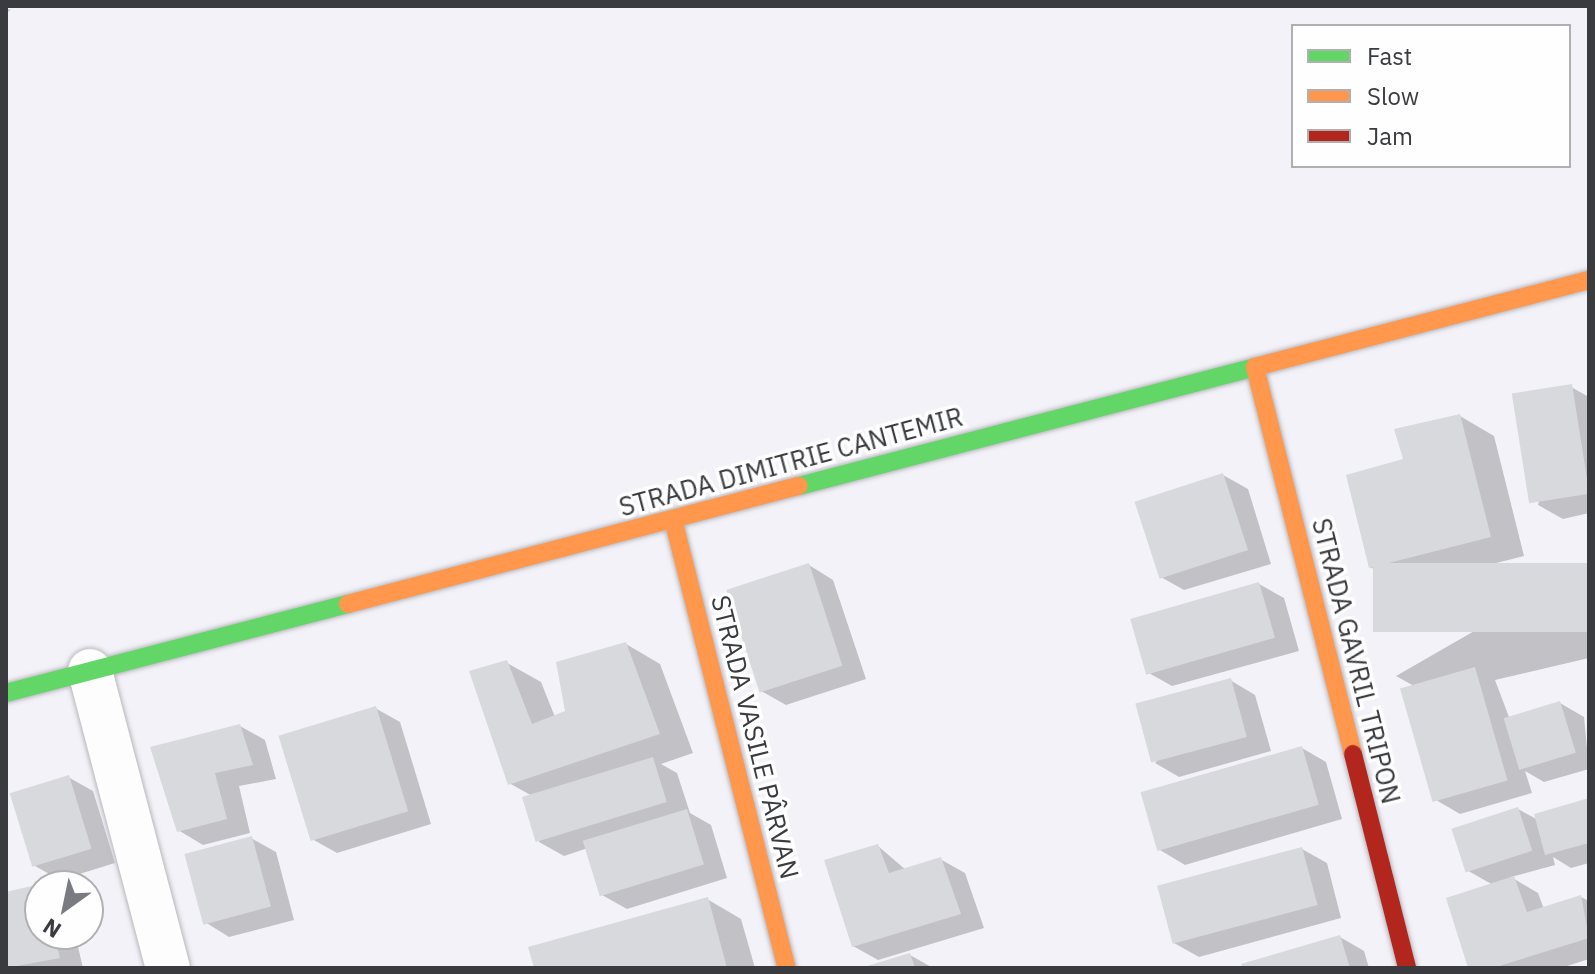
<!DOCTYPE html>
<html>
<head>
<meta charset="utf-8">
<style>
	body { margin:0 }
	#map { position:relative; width:1595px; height:974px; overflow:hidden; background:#f2f2f8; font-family:"IBM Plex Sans",sans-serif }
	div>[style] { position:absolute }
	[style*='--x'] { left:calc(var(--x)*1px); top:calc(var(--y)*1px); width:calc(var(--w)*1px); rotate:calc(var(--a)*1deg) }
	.shadow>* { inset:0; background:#0003 }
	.building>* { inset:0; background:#d8d9dd; transform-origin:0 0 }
	.roads { filter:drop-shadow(0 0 2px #b7b7bc) drop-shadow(0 0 2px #b7b7bc) }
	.street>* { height:44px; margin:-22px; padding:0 22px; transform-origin:22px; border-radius:22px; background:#fdfdfe }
	.fast>* { height:18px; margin:-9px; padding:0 9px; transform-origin:9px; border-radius:9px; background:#63d668 }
	.slow>* { height:18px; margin:-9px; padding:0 9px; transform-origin:9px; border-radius:9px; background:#ff974d }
	.jam>* { height:18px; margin:-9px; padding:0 9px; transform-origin:9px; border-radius:9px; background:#b3261e }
	.rail>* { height:9px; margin-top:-4.5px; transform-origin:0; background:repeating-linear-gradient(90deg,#fefefe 0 18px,#c6c6c8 0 36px); box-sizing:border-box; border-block:2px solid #c6c6c8 }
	span { translate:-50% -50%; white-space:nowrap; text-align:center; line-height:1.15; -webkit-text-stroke:7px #fefefe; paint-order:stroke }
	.street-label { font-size:26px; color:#3a3b3f }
	.frame { position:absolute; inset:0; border:8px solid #3a3b3f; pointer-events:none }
	.legend { position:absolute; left:1291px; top:24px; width:280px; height:144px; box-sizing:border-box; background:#fefefe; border:2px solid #b0b0b2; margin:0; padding:10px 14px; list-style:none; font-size:24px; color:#3a3b3f }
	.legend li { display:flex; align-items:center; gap:16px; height:40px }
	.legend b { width:40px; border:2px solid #b0b0b2 }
	.north { position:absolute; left:24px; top:870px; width:80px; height:80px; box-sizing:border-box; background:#fefefe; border:2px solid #b0b0b2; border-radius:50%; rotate:213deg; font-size:22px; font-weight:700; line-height:32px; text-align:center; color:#3a3b3f }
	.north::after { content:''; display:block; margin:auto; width:28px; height:36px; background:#7a7b80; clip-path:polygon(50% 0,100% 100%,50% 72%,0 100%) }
</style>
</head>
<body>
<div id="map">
	<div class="shadow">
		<i style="clip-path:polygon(1571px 387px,1589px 397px,1589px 513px,1563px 519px,1538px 505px)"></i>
		<i style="clip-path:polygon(1460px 416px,1494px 436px,1524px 556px,1405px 586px,1370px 567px,1405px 461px)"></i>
		<i style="clip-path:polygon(1223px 475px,1248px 489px,1271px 564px,1184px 590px,1159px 576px)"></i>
		<i style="clip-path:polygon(809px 565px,833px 580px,866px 679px,786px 705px,761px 691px)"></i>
		<i style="clip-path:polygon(1589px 565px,1589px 658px,1495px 680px,1509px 717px,1560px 703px,1584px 717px,1589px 769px,1544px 782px,1525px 771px,1532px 793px,1460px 814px,1436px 800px,1414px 686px,1396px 676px)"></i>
		<i style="clip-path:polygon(1259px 584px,1284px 598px,1299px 651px,1172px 686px,1147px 672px)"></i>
		<i style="clip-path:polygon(626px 644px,660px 664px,693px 753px,661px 764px,677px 773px,690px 813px,711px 825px,727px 878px,627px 909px,602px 895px,588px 848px,564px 856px,539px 842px,534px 797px,509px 783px,507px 663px,541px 682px,555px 717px,567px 713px)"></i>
		<i style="clip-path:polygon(1230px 680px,1255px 695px,1271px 751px,1179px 777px,1155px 763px)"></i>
		<i style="clip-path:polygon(375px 708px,400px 722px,431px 824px,337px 853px,312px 839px)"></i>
		<i style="clip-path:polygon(240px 726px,265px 740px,276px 779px,239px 786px,250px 833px,203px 845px,178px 830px)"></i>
		<i style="clip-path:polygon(1302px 748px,1326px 762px,1342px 819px,1185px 865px,1160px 850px)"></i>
		<i style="clip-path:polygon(68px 777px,93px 791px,115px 863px,60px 880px,35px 866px)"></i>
		<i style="clip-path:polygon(1589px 800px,1589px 863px,1571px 868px,1553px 857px,1555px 865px,1511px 877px,1538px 893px,1544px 909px,1581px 897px,1589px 901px,1589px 959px,1561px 968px,1470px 968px,1493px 885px,1465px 869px,1518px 809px,1538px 820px)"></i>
		<i style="clip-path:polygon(251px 838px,276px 852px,294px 920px,229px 937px,205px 922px)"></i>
		<i style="clip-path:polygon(878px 846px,906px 870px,940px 859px,965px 873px,984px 928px,878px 960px,853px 946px)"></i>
		<i style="clip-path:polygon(1302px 849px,1327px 863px,1341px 918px,1199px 957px,1174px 943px)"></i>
		<i style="clip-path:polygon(42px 885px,40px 934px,75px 934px,83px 968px,6px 968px,6px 894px)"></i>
		<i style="clip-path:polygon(707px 899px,741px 919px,755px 968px,536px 968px)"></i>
		<i style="clip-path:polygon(1340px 937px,1364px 951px,1369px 968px,1245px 968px)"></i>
		<i style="clip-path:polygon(910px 955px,933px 968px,869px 968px)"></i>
	</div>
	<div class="building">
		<i style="left:1572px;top:384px;width:111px;height:61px;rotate:81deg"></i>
		<i style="clip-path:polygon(1460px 414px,1491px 537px,1369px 568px,1346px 475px,1403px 459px,1394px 429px)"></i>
		<i style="left:1223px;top:473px;width:81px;height:93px;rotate:72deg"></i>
		<i style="left:809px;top:563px;width:108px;height:87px;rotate:72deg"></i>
		<i style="left:1589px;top:563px;width:69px;height:216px;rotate:90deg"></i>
		<i style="left:1259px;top:582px;width:58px;height:134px;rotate:74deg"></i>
		<i style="clip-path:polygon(626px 642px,660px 734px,508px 785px,469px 671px,507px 660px,532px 724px,565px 711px,556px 662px)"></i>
		<i style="left:1475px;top:667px;width:118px;height:78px;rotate:74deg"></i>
		<i style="left:1231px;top:678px;width:61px;height:99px;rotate:75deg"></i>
		<i style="left:1560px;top:701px;width:54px;height:59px;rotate:73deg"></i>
		<i style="left:376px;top:706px;width:110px;height:102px;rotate:73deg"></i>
		<i style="clip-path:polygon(240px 724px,253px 765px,215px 773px,227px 819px,177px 832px,150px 747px)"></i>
		<i style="left:1302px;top:746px;width:61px;height:168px;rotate:74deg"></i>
		<i style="left:653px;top:757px;width:47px;height:137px;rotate:73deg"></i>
		<i style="left:69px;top:775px;width:77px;height:62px;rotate:73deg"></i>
		<i style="clip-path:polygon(1589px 798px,1589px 843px,1545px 855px,1534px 814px)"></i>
		<i style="left:1518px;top:807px;width:46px;height:70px;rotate:72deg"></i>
		<i style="left:687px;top:809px;width:58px;height:109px;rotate:73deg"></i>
		<i style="left:252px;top:836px;width:73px;height:70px;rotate:75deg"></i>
		<i style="clip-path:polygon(878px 844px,889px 873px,941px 857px,961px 914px,852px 947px,824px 860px)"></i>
		<i style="left:1302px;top:847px;width:60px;height:150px;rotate:75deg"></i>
		<i style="clip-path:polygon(1514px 876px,1527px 912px,1581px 895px,1589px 938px,1493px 968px,1468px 968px,1446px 898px)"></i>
		<i style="clip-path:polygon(40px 884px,40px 934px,54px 934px,60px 958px,6px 968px,6px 892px)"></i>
		<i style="clip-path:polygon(708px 897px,727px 968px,534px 968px,528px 947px)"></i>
		<i style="clip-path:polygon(1340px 935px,1350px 968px,1243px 968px,1241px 964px)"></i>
		<i style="clip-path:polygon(910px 953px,915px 968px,864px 968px,864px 967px)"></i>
	</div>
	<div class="roads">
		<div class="street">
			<i style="--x:90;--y:671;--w:307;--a:75.3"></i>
		</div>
		<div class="fast">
			<i style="--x:799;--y:486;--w:471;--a:-14.6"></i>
			<i style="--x:6;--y:693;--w:353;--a:-14.6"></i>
		</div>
		<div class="slow">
			<i style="--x:1255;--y:367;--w:399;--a:75.8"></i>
			<i style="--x:1255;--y:367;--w:345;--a:-14.6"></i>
			<i style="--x:673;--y:519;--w:463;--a:75.8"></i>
			<i style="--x:348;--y:604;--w:466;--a:-14.7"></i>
		</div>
		<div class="jam">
			<i style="--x:1353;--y:754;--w:221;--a:75.8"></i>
		</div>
	</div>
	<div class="rail">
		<i style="--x:6;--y:7;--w:3;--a:-18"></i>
	</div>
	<div class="street-label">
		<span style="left:791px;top:462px;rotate:-15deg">STRADA DIMITRIE CANTEMIR</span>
		<span style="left:1356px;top:661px;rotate:76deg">STRADA GAVRIL TRIPON</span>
		<span style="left:755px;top:737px;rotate:76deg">STRADA VASILE PÂRVAN</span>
	</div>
	<div class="frame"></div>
	<ul class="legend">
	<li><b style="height:10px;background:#63d668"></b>Fast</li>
	<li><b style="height:10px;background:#ff974d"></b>Slow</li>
	<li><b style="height:10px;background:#b3261e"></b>Jam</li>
	</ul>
	<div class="north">N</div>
</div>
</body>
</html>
